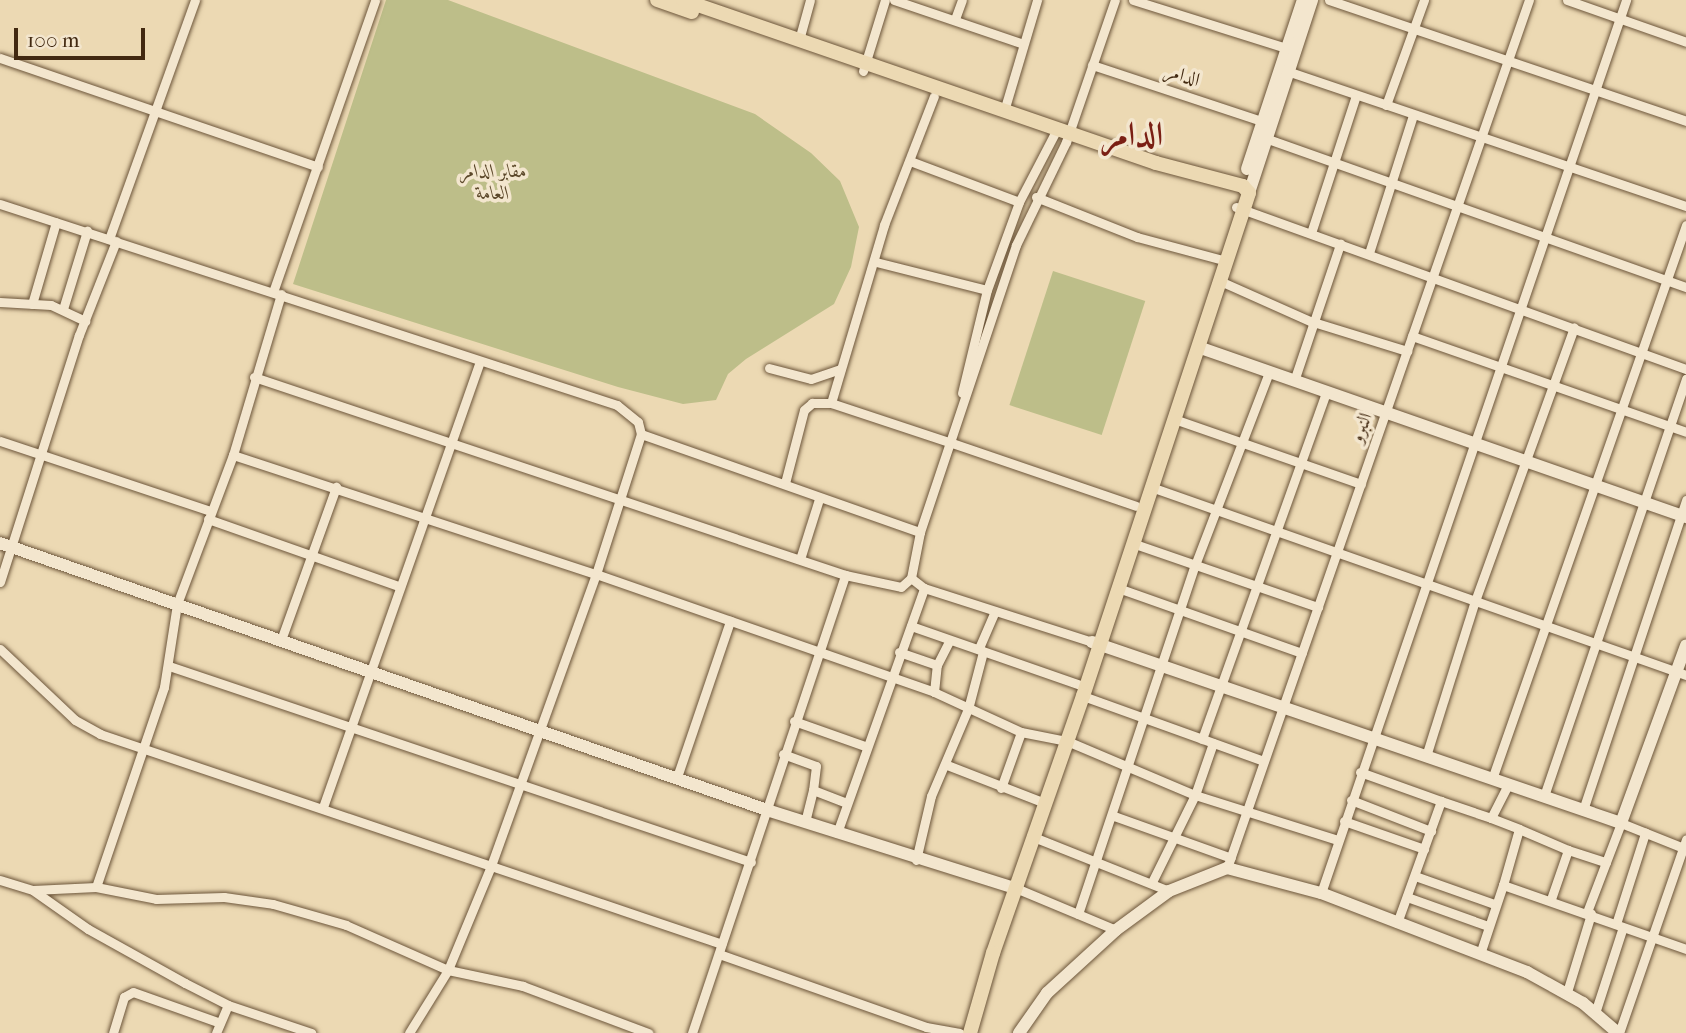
<!DOCTYPE html>
<html>
<head>
<meta charset="utf-8">
<style>
	body { margin:0 }
	#map { position:relative; width:1686px; height:1033px; overflow:hidden; background:#ecd9b3; font-family:"IM FELL French Canon",Amiri,serif }
	div>[style] { position:absolute }
	[style*='--x'] { left:calc(var(--x)*1px); top:calc(var(--y)*1px); width:calc(var(--w)*1px); rotate:calc(var(--a)*1deg) }
	.green>* { inset:0; background:#bdbe89; transform-origin:0 0 }
	.roads { filter:drop-shadow(0 0 2px #6c553a) drop-shadow(0 0 2px #6c553a) }
	.street>* { height:9px; margin:-4.5px; padding:0 4.5px; transform-origin:4.5px; border-radius:4.5px; background:#f3e6ce }
	.secondary>* { height:12px; margin:-6px; padding:0 6px; transform-origin:6px; border-radius:6px; background:#f3e6ce }
	.primary>* { height:14px; margin:-7px; padding:0 7px; transform-origin:7px; border-radius:7px; background:#ecd9b3 }
	span { translate:-50% -50%; white-space:nowrap; text-align:center; line-height:1.15; -webkit-text-stroke:7px #f3e6ce; paint-order:stroke }
	.street-label { font-size:19px; color:#422911 }
	.park-label { font-size:19px; color:#5b4729; font-style:italic }
	.town-label { font-size:33px; color:#7a1f14; font-weight:700 }
	.scale { position:absolute; left:14px; top:28px; width:131px; height:32px; box-sizing:border-box; border:4px solid #422911; border-top:0; padding-left:9px; font-size:21px; line-height:24px; white-space:nowrap; color:#422911; -webkit-text-stroke:5px #f3e6ce; paint-order:stroke }
</style>
</head>
<body>
<div id="map">
	<div class="green">
		<i style="clip-path:polygon(386px 0,448px 0,755px 114px,811px 153px,840px 181px,859px 227px,851px 267px,834px 304px,746px 359px,728px 374px,716px 400px,683px 404px,618px 387px,293px 284px)"></i>
		<i style="left:1053px;top:271px;width:97px;height:141px;rotate:18deg"></i>
	</div>
	<div class="roads">
		<div class="street">
			<i style="--x:894;--y:0;--w:136;--a:18.8"></i>
			<i style="--x:1133;--y:0;--w:160;--a:17.4"></i>
			<i style="--x:1329;--y:0;--w:377;--a:18.7"></i>
			<i style="--x:1567;--y:0;--w:126;--a:19.4"></i>
			<i style="--x:955;--y:19;--w:20;--a:-70"></i>
			<i style="--x:799;--y:40;--w:41;--a:-74.6"></i>
			<i style="--x:0;--y:58;--w:336;--a:18.9"></i>
			<i style="--x:1092;--y:65;--w:178;--a:18.3"></i>
			<i style="--x:863;--y:71;--w:74;--a:-72.8"></i>
			<i style="--x:1287;--y:71;--w:421;--a:18.7"></i>
			<i style="--x:1386;--y:105;--w:112;--a:-70.1"></i>
			<i style="--x:1004;--y:111;--w:116;--a:-73.4"></i>
			<i style="--x:1265;--y:138;--w:447;--a:19.5"></i>
			<i style="--x:910;--y:161;--w:116;--a:20.6"></i>
			<i style="--x:1036;--y:197;--w:109;--a:21.6"></i>
			<i style="--x:1137;--y:237;--w:85;--a:15"></i>
			<i style="--x:0;--y:204;--w:649;--a:18.04"></i>
			<i style="--x:617;--y:405;--w:27;--a:39"></i>
			<i style="--x:638;--y:422;--w:12;--a:76"></i>
			<i style="--x:641;--y:434;--w:147;--a:107.8"></i>
			<i style="--x:596;--y:574;--w:310;--a:109.8"></i>
			<i style="--x:491;--y:866;--w:113;--a:112.5"></i>
			<i style="--x:448;--y:970;--w:74;--a:121.8"></i>
			<i style="--x:1236;--y:207;--w:478;--a:19.8"></i>
			<i style="--x:1311;--y:233;--w:145;--a:-71.9"></i>
			<i style="--x:109;--y:239;--w:254;--a:-70.2"></i>
			<i style="--x:1369;--y:253;--w:145;--a:-72.3"></i>
			<i style="--x:876;--y:262;--w:114;--a:14.2"></i>
			<i style="--x:987;--y:290;--w:94;--a:-70"></i>
			<i style="--x:1019;--y:202;--w:82;--a:-62.5"></i>
			<i style="--x:1220;--y:281;--w:98;--a:24"></i>
			<i style="--x:1310;--y:321;--w:102;--a:17.2"></i>
			<i style="--x:273;--y:292;--w:309;--a:-70.7"></i>
			<i style="--x:0;--y:302;--w:51;--a:3.4"></i>
			<i style="--x:51;--y:305;--w:38;--a:25"></i>
			<i style="--x:32;--y:304;--w:85;--a:-73.7"></i>
			<i style="--x:63;--y:309;--w:82;--a:-72.9"></i>
			<i style="--x:1412;--y:336;--w:290;--a:19.3"></i>
			<i style="--x:769;--y:368;--w:43;--a:14.7"></i>
			<i style="--x:811;--y:379;--w:31;--a:-19"></i>
			<i style="--x:254;--y:377;--w:623;--a:18.52"></i>
			<i style="--x:845;--y:575;--w:57;--a:12.1"></i>
			<i style="--x:901;--y:587;--w:13;--a:-42"></i>
			<i style="--x:911;--y:578;--w:47;--a:-78.9"></i>
			<i style="--x:920;--y:532;--w:303;--a:-71.5"></i>
			<i style="--x:1016;--y:245;--w:114;--a:-64.1"></i>
			<i style="--x:1066;--y:142;--w:150;--a:-71"></i>
			<i style="--x:1294;--y:381;--w:145;--a:-71.4"></i>
			<i style="--x:962;--y:393;--w:106;--a:-76.4"></i>
			<i style="--x:831;--y:403;--w:186;--a:-73.4"></i>
			<i style="--x:884;--y:225;--w:138;--a:-68.8"></i>
			<i style="--x:1174;--y:419;--w:198;--a:19.2"></i>
			<i style="--x:641;--y:434;--w:296;--a:19.4"></i>
			<i style="--x:0;--y:441;--w:222;--a:18.4"></i>
			<i style="--x:952;--y:443;--w:194;--a:18.9"></i>
			<i style="--x:233;--y:455;--w:382;--a:18.2"></i>
			<i style="--x:596;--y:574;--w:358;--a:19.2"></i>
			<i style="--x:934;--y:692;--w:96;--a:24.7"></i>
			<i style="--x:1021;--y:732;--w:47;--a:11.1"></i>
			<i style="--x:1067;--y:741;--w:139;--a:22.9"></i>
			<i style="--x:1195;--y:795;--w:150;--a:17.5"></i>
			<i style="--x:785;--y:483;--w:75;--a:-75.4"></i>
			<i style="--x:804;--y:410;--w:11;--a:-41"></i>
			<i style="--x:812;--y:403;--w:19;--a:0"></i>
			<i style="--x:831;--y:403;--w:124;--a:18.3"></i>
			<i style="--x:1151;--y:487;--w:567;--a:19.36"></i>
			<i style="--x:208;--y:519;--w:201;--a:19.4"></i>
			<i style="--x:1132;--y:543;--w:197;--a:19"></i>
			<i style="--x:800;--y:559;--w:63;--a:-72.4"></i>
			<i style="--x:911;--y:578;--w:16;--a:38"></i>
			<i style="--x:924;--y:588;--w:176;--a:17.8"></i>
			<i style="--x:0;--y:582;--w:259;--a:-72.3"></i>
			<i style="--x:79;--y:335;--w:101;--a:-68.5"></i>
			<i style="--x:1118;--y:588;--w:195;--a:19.5"></i>
			<i style="--x:911;--y:626;--w:177;--a:19.2"></i>
			<i style="--x:281;--y:640;--w:163;--a:-70.2"></i>
			<i style="--x:0;--y:649;--w:103;--a:43.4"></i>
			<i style="--x:75;--y:720;--w:29;--a:29"></i>
			<i style="--x:100;--y:734;--w:656;--a:18.66"></i>
			<i style="--x:899;--y:652;--w:40;--a:18.9"></i>
			<i style="--x:169;--y:666;--w:614;--a:18.61"></i>
			<i style="--x:934;--y:692;--w:27;--a:-84"></i>
			<i style="--x:937;--y:665;--w:27;--a:-63"></i>
			<i style="--x:1083;--y:696;--w:192;--a:19.8"></i>
			<i style="--x:794;--y:721;--w:75;--a:19.4"></i>
			<i style="--x:1202;--y:739;--w:368;--a:-70.3"></i>
			<i style="--x:783;--y:754;--w:35;--a:20"></i>
			<i style="--x:816;--y:766;--w:24;--a:97"></i>
			<i style="--x:813;--y:790;--w:34;--a:21"></i>
			<i style="--x:1426;--y:756;--w:163;--a:-72.5"></i>
			<i style="--x:1475;--y:601;--w:291;--a:-70.1"></i>
			<i style="--x:947;--y:765;--w:105;--a:21.2"></i>
			<i style="--x:1360;--y:772;--w:86;--a:19.7"></i>
			<i style="--x:677;--y:777;--w:165;--a:-71.2"></i>
			<i style="--x:1492;--y:779;--w:587;--a:-70.7"></i>
			<i style="--x:1001;--y:788;--w:59;--a:-70.3"></i>
			<i style="--x:1544;--y:796;--w:441;--a:-71.2"></i>
			<i style="--x:1351;--y:800;--w:86;--a:21.2"></i>
			<i style="--x:323;--y:807;--w:471;--a:-70.6"></i>
			<i style="--x:1583;--y:810;--w:327;--a:-71.6"></i>
			<i style="--x:1114;--y:816;--w:124;--a:19.7"></i>
			<i style="--x:1491;--y:818;--w:30;--a:21"></i>
			<i style="--x:1519;--y:829;--w:58;--a:105.9"></i>
			<i style="--x:1344;--y:821;--w:85;--a:19.3"></i>
			<i style="--x:805;--y:822;--w:33;--a:-76"></i>
			<i style="--x:1519;--y:829;--w:53;--a:23.2"></i>
			<i style="--x:837;--y:833;--w:260;--a:-70.4"></i>
			<i style="--x:1031;--y:836;--w:149;--a:21.7"></i>
			<i style="--x:916;--y:860;--w:66;--a:-76.8"></i>
			<i style="--x:931;--y:796;--w:95;--a:-67"></i>
			<i style="--x:968;--y:709;--w:59;--a:-75.3"></i>
			<i style="--x:983;--y:652;--w:6;--a:-135"></i>
			<i style="--x:979;--y:648;--w:40;--a:-66.6"></i>
			<i style="--x:1227;--y:868;--w:919;--a:-70.82"></i>
			<i style="--x:1415;--y:876;--w:84;--a:19.5"></i>
			<i style="--x:0;--y:880;--w:34;--a:17"></i>
			<i style="--x:33;--y:890;--w:63;--a:-2.7"></i>
			<i style="--x:96;--y:887;--w:61;--a:11.3"></i>
			<i style="--x:156;--y:899;--w:68;--a:-1.7"></i>
			<i style="--x:224;--y:897;--w:49;--a:8.1"></i>
			<i style="--x:273;--y:904;--w:76;--a:16"></i>
			<i style="--x:346;--y:925;--w:111;--a:23.8"></i>
			<i style="--x:448;--y:970;--w:77;--a:12"></i>
			<i style="--x:523;--y:986;--w:134;--a:20.6"></i>
			<i style="--x:1152;--y:882;--w:97;--a:-63.7"></i>
			<i style="--x:1195;--y:795;--w:55;--a:-70.9"></i>
			<i style="--x:96;--y:887;--w:211;--a:-71.2"></i>
			<i style="--x:164;--y:687;--w:84;--a:-81.1"></i>
			<i style="--x:177;--y:604;--w:159;--a:-69.4"></i>
			<i style="--x:233;--y:455;--w:168;--a:-73.4"></i>
			<i style="--x:1018;--y:889;--w:106;--a:22.7"></i>
			<i style="--x:34;--y:891;--w:66;--a:35.1"></i>
			<i style="--x:88;--y:929;--w:111;--a:29.1"></i>
			<i style="--x:185;--y:983;--w:48;--a:27.1"></i>
			<i style="--x:228;--y:1005;--w:88;--a:18.6"></i>
			<i style="--x:1321;--y:893;--w:944;--a:-71.14"></i>
			<i style="--x:1407;--y:897;--w:86;--a:19.7"></i>
			<i style="--x:1551;--y:899;--w:52;--a:-70.9"></i>
			<i style="--x:1568;--y:850;--w:40;--a:18"></i>
			<i style="--x:1587;--y:912;--w:95;--a:-69.1"></i>
			<i style="--x:1621;--y:823;--w:70;--a:21.8"></i>
			<i style="--x:1078;--y:914;--w:368;--a:-71.5"></i>
			<i style="--x:1195;--y:565;--w:207;--a:-69"></i>
			<i style="--x:1397;--y:923;--w:130;--a:-70.2"></i>
			<i style="--x:1441;--y:801;--w:53;--a:18.8"></i>
			<i style="--x:1491;--y:818;--w:38;--a:-63"></i>
			<i style="--x:1616;--y:924;--w:96;--a:-72.3"></i>
			<i style="--x:719;--y:954;--w:219;--a:19.4"></i>
			<i style="--x:926;--y:1027;--w:34;--a:10"></i>
			<i style="--x:1480;--y:954;--w:73;--a:-71.6"></i>
			<i style="--x:1503;--y:885;--w:194;--a:19.3"></i>
			<i style="--x:1567;--y:992;--w:82;--a:-72.9"></i>
			<i style="--x:1595;--y:1013;--w:90;--a:-72"></i>
			<i style="--x:113;--y:1033;--w:38;--a:-73"></i>
			<i style="--x:124;--y:997;--w:10;--a:-29"></i>
			<i style="--x:133;--y:992;--w:92;--a:19.6"></i>
			<i style="--x:216;--y:1033;--w:30;--a:-67"></i>
			<i style="--x:692;--y:1033;--w:483;--a:-71.5"></i>
			<i style="--x:1619;--y:1033;--w:205;--a:-70.9"></i>
		</div>
		<div class="secondary">
			<i style="--x:1247;--y:169;--w:178;--a:-71.7"></i>
			<i style="--x:1249;--y:193;--w:203;--a:-71.9"></i>
			<i style="--x:1198;--y:347;--w:517;--a:19.21"></i>
			<i style="--x:0;--y:543;--w:812;--a:19.19"></i>
			<i style="--x:767;--y:810;--w:263;--a:17.5"></i>
			<i style="--x:1092;--y:642;--w:559;--a:18.89"></i>
			<i style="--x:1621;--y:823;--w:189;--a:-69.9"></i>
			<i style="--x:1019;--y:1033;--w:49;--a:-55"></i>
			<i style="--x:1047;--y:993;--w:93;--a:-42.4"></i>
			<i style="--x:1116;--y:930;--w:66;--a:-36.3"></i>
			<i style="--x:1169;--y:891;--w:62;--a:-21.6"></i>
			<i style="--x:1227;--y:868;--w:97;--a:14.9"></i>
			<i style="--x:1321;--y:893;--w:221;--a:21"></i>
			<i style="--x:1527;--y:972;--w:64;--a:29"></i>
			<i style="--x:1583;--y:1003;--w:46;--a:40.6"></i>
		</div>
		<div class="primary">
			<i style="--x:657;--y:0;--w:37;--a:19"></i>
			<i style="--x:683;--y:0;--w:500;--a:19.01"></i>
			<i style="--x:1156;--y:163;--w:90;--a:14.8"></i>
			<i style="--x:1243;--y:186;--w:9;--a:49"></i>
			<i style="--x:1249;--y:193;--w:530;--a:108.26"></i>
			<i style="--x:1083;--y:696;--w:272;--a:109.3"></i>
			<i style="--x:993;--y:953;--w:83;--a:106"></i>
		</div>
	</div>
	<div class="street-label">
		<span style="left:1182px;top:76px;rotate:18deg">الدامر</span>
		<span style="left:1362px;top:428px;rotate:-70deg">النبرو</span>
	</div>
	<div class="park-label">
		<span style="left:493px;top:183px">مقابر الدامر<br>العامة</span>
	</div>
	<div class="town-label">
		<span style="left:1132px;top:135px">الدامر</span>
	</div>
	<div class="scale">100 m</div>
</div>
</body>
</html>
